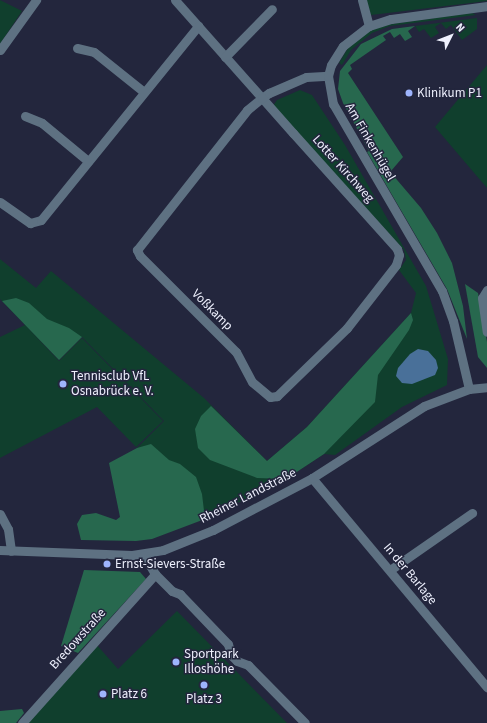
<!DOCTYPE html>
<html>
<head>
<meta charset="utf-8">
<style>
	body { margin:0 }
	#map { position:relative; width:487px; height:723px; overflow:hidden; background:#23263d; font-family:"Source Sans 3",sans-serif }
	div>[style] { position:absolute }
	[style*='--x'] { left:calc(var(--x)*1px); top:calc(var(--y)*1px); width:calc(var(--w)*1px); rotate:calc(var(--a)*1deg) }
	.green>* { inset:0; background:#103f2d }
	.forest>* { inset:0; background:#27684e }
	.water>* { inset:0; background:#497099 }
	.minor>* { height:9px; margin:-4.5px; padding:0 4.5px; transform-origin:4.5px; border-radius:4.5px; background:#5e7182 }
	.dots>* { width:11px; height:11px; translate:-50% -50%; box-sizing:border-box; border:2px solid #23263d; border-radius:50% }
	span { translate:-50% -50%; white-space:nowrap; text-align:center; line-height:1.15; -webkit-text-stroke:3px #23263d; paint-order:stroke }
	.poi-label { font-size:13px; color:#eef0fd }
	.left { translate:0 -50%; text-align:left }
	.street-label { font-size:13px; color:#eef0fd }
	.north { position:absolute; left:431px; top:16px; width:40px; height:40px; -webkit-text-stroke:3px #23263d; paint-order:stroke; rotate:48deg; font-size:11px; font-weight:700; line-height:16px; text-align:center; color:#eef0fd }
	.north::after { content:''; display:block; margin:auto; width:14px; height:18px; background:#eef0fd; clip-path:polygon(50% 0,100% 100%,50% 72%,0 100%) }
</style>
</head>
<body>
<div id="map">
	<div class="green">
		<i style="clip-path:polygon(0 0,22px 11px,0 44px)"></i>
		<i style="clip-path:polygon(366px 0,487px 0,487px 1px,371px 15px)"></i>
		<i style="clip-path:polygon(472px 13px,476px 15px,390px 26px,372px 33px,351px 50px,342px 65px,339px 63px,348px 48px,371px 30px,391px 24px)"></i>
		<i style="clip-path:polygon(477px 18px,477px 29px,462px 40px,451px 25px,446px 29px,441px 23px,435px 27px,439px 33px,431px 38px,424px 29px,419px 32px,415px 26px)"></i>
		<i style="clip-path:polygon(487px 65px,487px 188px,435px 127px)"></i>
		<i style="clip-path:polygon(300px 90px,312px 95px,345px 145px,426px 286px,448px 359px,447px 385px,402px 407px,335px 455px,324px 454px,286px 479px,205px 519px,137px 448px,164px 421px,82px 337px,59px 360px,0 299px,0 259px,36px 288px,51px 271px,204px 398px,267px 461px,307px 427px,411px 313px,416px 293px,399px 270px,406px 260px,404px 250px,273px 106px,277px 100px)"></i>
		<i style="clip-path:polygon(25px 325px,59px 361px,82px 338px,163px 421px,136px 447px,97px 407px,0 458px,0 337px)"></i>
		<i style="clip-path:polygon(177px 611px,287px 723px,27px 723px,96px 644px,118px 669px)"></i>
	</div>
	<div class="forest">
		<i style="clip-path:polygon(415px 26px,408px 31px,412px 37px,405px 41px,400px 34px,394px 38px,390px 32px,383px 36px,386px 40px,350px 65px,352px 69px,348px 73px,403px 157px,391px 171px,392px 174px,421px 208px,437px 233px,452px 263px,463px 306px,467px 339px,447px 289px,367px 152px,369px 151px,343px 103px,338px 89px,340px 71px,361px 44px,392px 29px)"></i>
		<i style="clip-path:polygon(465px 284px,478px 293px,487px 342px,487px 368px,478px 357px)"></i>
		<i style="clip-path:polygon(16px 298px,29px 303px,47px 319px,69px 328px,82px 337px,59px 360px,2px 301px)"></i>
		<i style="clip-path:polygon(411px 313px,413px 320px,409px 330px,378px 375px,375px 402px,324px 454px,286px 479px,257px 478px,210px 460px,198px 448px,195px 429px,201px 416px,211px 406px,267px 461px,307px 427px)"></i>
		<i style="clip-path:polygon(151px 444px,169px 460px,180px 464px,196px 477px,202px 494px,205px 519px,152px 539px,136px 541px,81px 540px,77px 524px,82px 515px,96px 513px,116px 520px,120px 517px,109px 463px,137px 448px)"></i>
		<i style="clip-path:polygon(84px 570px,140px 572px,146px 579px,78px 653px,61px 646px)"></i>
		<i style="clip-path:polygon(22px 709px,24px 713px,16px 723px,0 723px,0 711px)"></i>
	</div>
	<div class="water">
		<i style="clip-path:polygon(418px 349px,428px 351px,436px 360px,438px 368px,435px 375px,412px 384px,402px 383px,396px 376px,398px 368px,410px 354px)"></i>
	</div>
	<div class="minor">
		<i style="--x:175;--y:0;--w:131;--a:48.4"></i>
		<i style="--x:262;--y:98;--w:47;--a:48.5"></i>
		<i style="--x:293;--y:133;--w:156;--a:48.1"></i>
		<i style="--x:397;--y:249;--w:6;--a:72"></i>
		<i style="--x:399;--y:255;--w:10;--a:107"></i>
		<i style="--x:396;--y:265;--w:80;--a:127.9"></i>
		<i style="--x:347;--y:328;--w:98;--a:135.8"></i>
		<i style="--x:277;--y:396;--w:7;--a:172"></i>
		<i style="--x:270;--y:397;--w:23;--a:-140"></i>
		<i style="--x:252;--y:382;--w:34;--a:-118"></i>
		<i style="--x:236;--y:352;--w:136;--a:-135"></i>
		<i style="--x:140;--y:256;--w:7;--a:-117"></i>
		<i style="--x:137;--y:250;--w:178;--a:-51.8"></i>
		<i style="--x:247;--y:110;--w:19;--a:-39"></i>
		<i style="--x:262;--y:98;--w:9;--a:-36"></i>
		<i style="--x:269;--y:93;--w:40;--a:-23.4"></i>
		<i style="--x:306;--y:77;--w:22;--a:-3"></i>
		<i style="--x:362;--y:0;--w:27;--a:75"></i>
		<i style="--x:77;--y:48;--w:17;--a:13"></i>
		<i style="--x:94;--y:52;--w:64;--a:38.7"></i>
		<i style="--x:0;--y:50;--w:62;--a:-54.2"></i>
		<i style="--x:225;--y:57;--w:67;--a:-45.6"></i>
		<i style="--x:25;--y:116;--w:18;--a:22"></i>
		<i style="--x:42;--y:123;--w:60;--a:39.6"></i>
		<i style="--x:0;--y:202;--w:37;--a:35"></i>
		<i style="--x:30;--y:223;--w:11;--a:-15"></i>
		<i style="--x:41;--y:220;--w:250;--a:-51"></i>
		<i style="--x:487;--y:290;--w:9;--a:122"></i>
		<i style="--x:482;--y:298;--w:34;--a:82"></i>
		<i style="--x:469;--y:389;--w:70;--a:-103.2"></i>
		<i style="--x:453;--y:321;--w:32;--a:-110"></i>
		<i style="--x:442;--y:291;--w:216;--a:-120.2"></i>
		<i style="--x:333;--y:104;--w:28;--a:-100"></i>
		<i style="--x:328;--y:76;--w:11;--a:-75"></i>
		<i style="--x:331;--y:65;--w:22;--a:-58"></i>
		<i style="--x:343;--y:46;--w:33;--a:-38"></i>
		<i style="--x:369;--y:26;--w:23;--a:-18"></i>
		<i style="--x:391;--y:19;--w:97;--a:-7.7"></i>
		<i style="--x:312;--y:478;--w:273;--a:50.1"></i>
		<i style="--x:0;--y:514;--w:17;--a:62"></i>
		<i style="--x:8;--y:529;--w:22;--a:82"></i>
		<i style="--x:0;--y:550;--w:132;--a:2.2"></i>
		<i style="--x:132;--y:555;--w:31;--a:-9"></i>
		<i style="--x:163;--y:550;--w:54;--a:-21.8"></i>
		<i style="--x:213;--y:530;--w:112;--a:-27.7"></i>
		<i style="--x:312;--y:478;--w:133;--a:-32.7"></i>
		<i style="--x:424;--y:406;--w:48;--a:-20.7"></i>
		<i style="--x:469;--y:389;--w:18;--a:-6"></i>
		<i style="--x:144;--y:555;--w:22;--a:60"></i>
		<i style="--x:155;--y:574;--w:24;--a:45"></i>
		<i style="--x:172;--y:591;--w:9;--a:21"></i>
		<i style="--x:180;--y:594;--w:69;--a:46.2"></i>
		<i style="--x:228;--y:644;--w:11;--a:75"></i>
		<i style="--x:231;--y:655;--w:8;--a:45"></i>
		<i style="--x:237;--y:661;--w:12;--a:20"></i>
		<i style="--x:248;--y:665;--w:81;--a:45.5"></i>
		<i style="--x:390;--y:570;--w:100;--a:-34.8"></i>
		<i style="--x:22;--y:723;--w:200;--a:-48.2"></i>
	</div>
	<div class="dots">
		<i style="left:409px;top:93px;background:#9eb4fd"></i>
		<i style="left:63px;top:384px;background:#9eb4fd"></i>
		<i style="left:107px;top:564px;background:#9eb4fd"></i>
		<i style="left:176px;top:662px;background:#9eb4fd"></i>
		<i style="left:204px;top:685px;background:#9eb4fd"></i>
		<i style="left:103px;top:694px;background:#9eb4fd"></i>
	</div>
	<div class="poi-label">
		<span class="left" style="left:417px;top:93px">Klinikum P1</span>
		<span class="left" style="left:71px;top:384px">Tennisclub VfL<br>Osnabrück e. V.</span>
		<span class="left" style="left:115px;top:564px">Ernst-Sievers-Straße</span>
		<span class="left" style="left:184px;top:662px">Sportpark<br>Illoshöhe</span>
		<span class="left" style="left:111px;top:694px">Platz 6</span>
		<span style="left:204px;top:699px">Platz 3</span>
	</div>
	<div class="street-label">
		<span style="left:370px;top:142px;rotate:60deg">Am Finkenhügel</span>
		<span style="left:343px;top:169px;rotate:48deg">Lotter Kirchweg</span>
		<span style="left:212px;top:310px;rotate:45deg">Voßkamp</span>
		<span style="left:248px;top:496px;rotate:-27deg">Rheiner Landstraße</span>
		<span style="left:410px;top:574px;rotate:50deg">In der Barlage</span>
		<span style="left:78px;top:639px;rotate:-48deg">Bredowstraße</span>
	</div>
	<div class="north">N</div>
</div>
</body>
</html>
